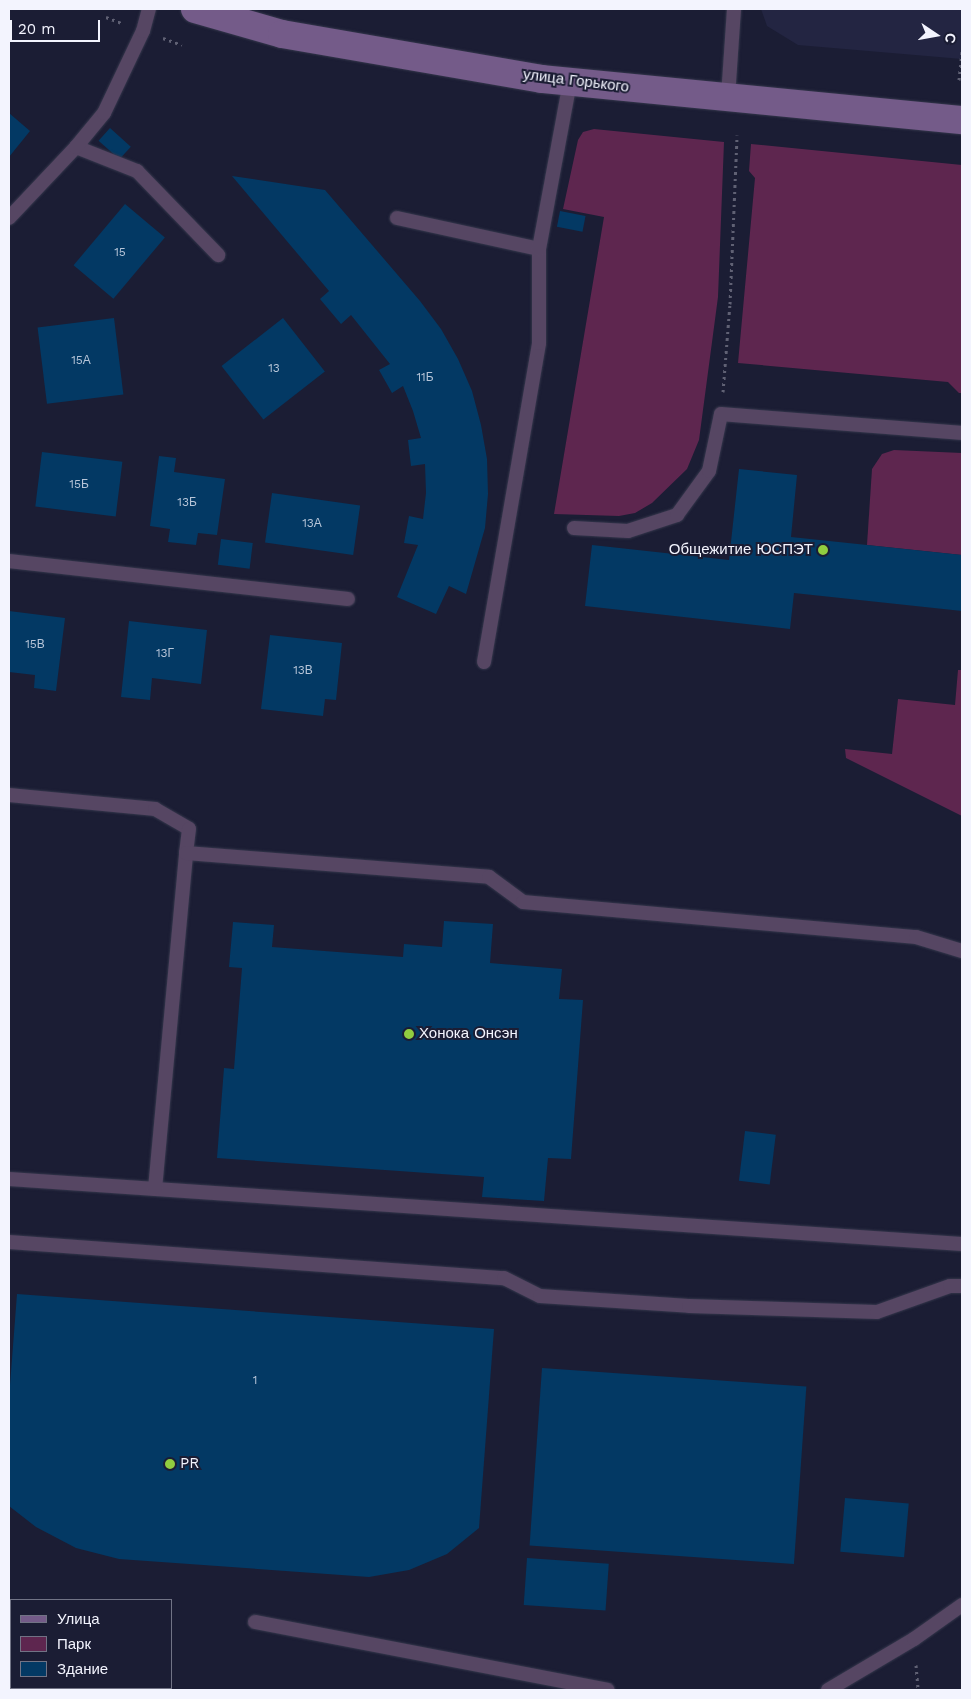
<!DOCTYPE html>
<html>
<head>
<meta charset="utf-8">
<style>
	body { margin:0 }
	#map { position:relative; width:971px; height:1699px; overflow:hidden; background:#1b1d34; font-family:"Work Sans",sans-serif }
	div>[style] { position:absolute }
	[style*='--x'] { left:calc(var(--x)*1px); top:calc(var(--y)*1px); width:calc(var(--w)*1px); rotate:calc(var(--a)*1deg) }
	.built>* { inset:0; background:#232542 }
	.green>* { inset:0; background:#5e264f }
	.water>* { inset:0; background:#004a5b; transform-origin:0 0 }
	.building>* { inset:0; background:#033964; transform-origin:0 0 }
	.path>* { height:3px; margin-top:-1.5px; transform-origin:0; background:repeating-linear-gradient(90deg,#606174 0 2.5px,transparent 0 6.5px) }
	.roads { filter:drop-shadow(0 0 1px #35374c) drop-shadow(0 0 1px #35374c) }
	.lane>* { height:14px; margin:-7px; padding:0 7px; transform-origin:7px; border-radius:7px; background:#564663 }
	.secondary>* { height:28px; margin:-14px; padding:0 14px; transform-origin:14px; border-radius:14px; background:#745b89 }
	.dots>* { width:14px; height:14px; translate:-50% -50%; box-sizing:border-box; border:2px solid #1b1d34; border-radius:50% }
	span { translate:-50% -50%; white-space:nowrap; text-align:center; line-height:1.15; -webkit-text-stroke:4px #1b1d34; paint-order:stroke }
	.number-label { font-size:12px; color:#b7c5d8 }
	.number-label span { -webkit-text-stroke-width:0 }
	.street-label { font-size:15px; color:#f3f4fe }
	.poi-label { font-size:15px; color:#f3f4fe }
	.right { translate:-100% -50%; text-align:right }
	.left { translate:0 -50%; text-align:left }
	.frame { position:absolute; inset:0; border:10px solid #f3f4fe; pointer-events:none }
	.legend { position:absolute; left:10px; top:1599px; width:162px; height:90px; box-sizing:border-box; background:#1b1d34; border:1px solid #717385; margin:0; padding:6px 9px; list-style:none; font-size:15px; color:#f3f4fe }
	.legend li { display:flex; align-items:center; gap:10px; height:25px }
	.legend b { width:25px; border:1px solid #717385 }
	.north { position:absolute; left:911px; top:10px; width:50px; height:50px; -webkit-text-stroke:4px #1b1d34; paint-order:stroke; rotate:102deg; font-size:14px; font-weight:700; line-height:20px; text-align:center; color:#f3f4fe }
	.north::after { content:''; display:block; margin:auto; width:18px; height:22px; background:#f3f4fe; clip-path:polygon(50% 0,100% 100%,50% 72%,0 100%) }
	.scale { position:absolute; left:10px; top:20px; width:90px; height:22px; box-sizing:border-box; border:2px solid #f3f4fe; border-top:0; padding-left:6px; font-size:15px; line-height:18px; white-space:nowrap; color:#f3f4fe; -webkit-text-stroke:4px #1b1d34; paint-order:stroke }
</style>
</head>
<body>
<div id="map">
	<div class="built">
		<i style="clip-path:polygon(761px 9px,962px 9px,962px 59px,798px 45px,767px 26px)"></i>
	</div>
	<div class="green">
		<i style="clip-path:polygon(594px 129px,724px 142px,718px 297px,699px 440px,687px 469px,652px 503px,635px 513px,619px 516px,554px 514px,604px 217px,563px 209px,578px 140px,583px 132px)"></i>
		<i style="clip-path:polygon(751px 144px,962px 165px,962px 393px,959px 393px,948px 382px,738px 363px,755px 178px,749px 171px)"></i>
		<i style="clip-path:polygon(894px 450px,962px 453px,962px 555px,867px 545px,872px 469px,882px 454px)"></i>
		<i style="clip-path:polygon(958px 670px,962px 670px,962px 816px,846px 758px,845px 749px,892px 754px,898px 699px,955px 705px)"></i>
	</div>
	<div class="water">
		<i style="left:30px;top:1688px;width:106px;height:2px"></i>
	</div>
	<div class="building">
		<i style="clip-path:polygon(9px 113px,30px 131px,9px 157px)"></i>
		<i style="left:110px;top:128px;width:28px;height:17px;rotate:42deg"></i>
		<i style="clip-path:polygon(232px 176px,325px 190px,420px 301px,441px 329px,458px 359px,472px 391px,481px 425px,487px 459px,488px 494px,485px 528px,466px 594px,449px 586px,436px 614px,397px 597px,418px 545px,404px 543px,409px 516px,423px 519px,426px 493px,425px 464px,411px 466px,408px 440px,421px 438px,413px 411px,403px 386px,392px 393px,379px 370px,390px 364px,351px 315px,341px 324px,320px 299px,329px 291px)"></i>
		<i style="left:125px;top:204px;width:52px;height:80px;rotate:40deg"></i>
		<i style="left:560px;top:211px;width:26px;height:16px;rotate:11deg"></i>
		<i style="left:114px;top:318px;width:77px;height:77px;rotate:83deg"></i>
		<i style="left:283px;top:318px;width:68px;height:78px;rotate:52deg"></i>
		<i style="left:42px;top:452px;width:81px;height:55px;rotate:7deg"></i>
		<i style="clip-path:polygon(159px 456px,176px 458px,174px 472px,225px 479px,217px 535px,198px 533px,196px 545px,168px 542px,170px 529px,150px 526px)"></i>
		<i style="clip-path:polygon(739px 469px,797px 475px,791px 537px,962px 555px,962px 611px,794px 593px,790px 629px,585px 606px,592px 545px,729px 560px)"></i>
		<i style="left:272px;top:493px;width:89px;height:50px;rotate:8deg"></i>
		<i style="left:221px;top:539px;width:32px;height:26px;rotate:7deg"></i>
		<i style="clip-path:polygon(9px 611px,65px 618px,56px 691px,34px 688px,35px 675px,9px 672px)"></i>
		<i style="clip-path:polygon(129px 621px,207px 630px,201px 684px,152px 678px,150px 700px,121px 697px)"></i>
		<i style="clip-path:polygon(270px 635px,342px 643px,336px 700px,325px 699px,323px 716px,261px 709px)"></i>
		<i style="clip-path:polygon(444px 921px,493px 924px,490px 963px,562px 969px,559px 999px,583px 1000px,571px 1159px,548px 1158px,544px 1201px,482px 1197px,484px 1177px,217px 1158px,224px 1068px,234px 1069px,242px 968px,229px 967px,233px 922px,274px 925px,272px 947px,403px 957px,404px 944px,442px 947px)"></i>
		<i style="left:745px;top:1131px;width:31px;height:50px;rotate:7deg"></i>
		<i style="clip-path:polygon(17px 1294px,494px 1329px,479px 1528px,447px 1554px,409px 1570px,369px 1577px,119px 1559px,76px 1548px,36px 1527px,9px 1506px,9px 1398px)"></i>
		<i style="left:542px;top:1368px;width:265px;height:178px;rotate:4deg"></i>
		<i style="left:845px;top:1498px;width:64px;height:54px;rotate:5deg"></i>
		<i style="left:527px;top:1558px;width:82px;height:47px;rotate:4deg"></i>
	</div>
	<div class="path">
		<i style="--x:106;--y:17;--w:17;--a:21"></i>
		<i style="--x:163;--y:38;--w:20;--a:20"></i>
		<i style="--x:959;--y:80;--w:30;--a:-84"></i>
		<i style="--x:723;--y:392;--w:88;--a:-85.5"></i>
		<i style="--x:730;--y:304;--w:169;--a:-87.6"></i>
		<i style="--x:916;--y:1665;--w:25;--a:85"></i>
	</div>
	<div class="roads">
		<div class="lane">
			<i style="--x:728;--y:97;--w:88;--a:-86.1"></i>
			<i style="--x:76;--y:147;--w:66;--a:21.5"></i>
			<i style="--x:137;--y:171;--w:117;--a:46"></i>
			<i style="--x:9;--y:218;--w:98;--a:-46.7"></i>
			<i style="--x:76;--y:147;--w:44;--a:-50.5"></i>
			<i style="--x:104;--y:113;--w:91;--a:-64.6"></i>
			<i style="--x:143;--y:31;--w:23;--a:-75"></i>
			<i style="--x:397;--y:218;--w:145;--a:12.3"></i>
			<i style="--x:574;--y:528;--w:54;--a:3.2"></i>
			<i style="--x:628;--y:531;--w:52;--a:-18.1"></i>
			<i style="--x:677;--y:515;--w:54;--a:-54"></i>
			<i style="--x:709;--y:471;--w:58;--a:-78.1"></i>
			<i style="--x:721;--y:414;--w:242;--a:4.5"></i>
			<i style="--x:9;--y:561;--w:341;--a:6.4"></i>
			<i style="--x:484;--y:662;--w:324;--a:-80.2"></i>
			<i style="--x:539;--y:343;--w:94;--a:-90"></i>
			<i style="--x:539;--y:249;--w:170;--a:-79.5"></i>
			<i style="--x:9;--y:795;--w:147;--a:5.5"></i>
			<i style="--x:155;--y:809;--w:39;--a:30"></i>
			<i style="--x:189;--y:829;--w:24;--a:97"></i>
			<i style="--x:9;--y:1179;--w:955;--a:3.9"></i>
			<i style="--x:155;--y:1189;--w:337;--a:-84.7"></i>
			<i style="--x:186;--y:853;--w:304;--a:4.5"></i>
			<i style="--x:489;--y:877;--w:42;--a:36.3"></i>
			<i style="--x:523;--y:902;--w:395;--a:5.1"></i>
			<i style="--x:916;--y:937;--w:48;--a:16.9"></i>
			<i style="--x:9;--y:1242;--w:496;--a:4.2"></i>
			<i style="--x:504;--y:1278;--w:40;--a:26.6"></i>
			<i style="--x:540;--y:1296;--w:149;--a:3.8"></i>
			<i style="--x:689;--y:1306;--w:188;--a:1.8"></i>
			<i style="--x:877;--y:1312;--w:77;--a:-19.6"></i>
			<i style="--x:950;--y:1286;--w:12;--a:0"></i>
			<i style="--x:255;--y:1622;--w:359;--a:10.9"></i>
			<i style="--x:828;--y:1690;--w:100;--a:-30.7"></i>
			<i style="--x:914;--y:1639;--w:59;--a:-35.3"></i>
		</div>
		<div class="secondary">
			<i style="--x:195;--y:9;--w:91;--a:16"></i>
			<i style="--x:282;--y:34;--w:264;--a:9.8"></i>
			<i style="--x:542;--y:79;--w:422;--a:5.6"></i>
		</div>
	</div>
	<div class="dots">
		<i style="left:823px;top:550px;background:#91cd40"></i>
		<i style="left:409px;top:1034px;background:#91cd40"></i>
		<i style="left:170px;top:1464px;background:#91cd40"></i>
	</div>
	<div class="number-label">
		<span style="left:120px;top:253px">15</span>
		<span style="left:81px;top:361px">15А</span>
		<span style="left:274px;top:369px">13</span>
		<span style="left:425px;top:378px">11Б</span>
		<span style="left:79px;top:485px">15Б</span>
		<span style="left:187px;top:503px">13Б</span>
		<span style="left:312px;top:524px">13А</span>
		<span style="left:35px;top:645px">15В</span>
		<span style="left:165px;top:654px">13Г</span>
		<span style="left:303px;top:671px">13В</span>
		<span style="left:255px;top:1381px">1</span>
	</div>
	<div class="street-label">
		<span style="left:576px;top:81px;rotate:7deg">улица Горького</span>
	</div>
	<div class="poi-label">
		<span class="right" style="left:813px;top:550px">Общежитие ЮСПЭТ</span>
		<span class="left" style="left:419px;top:1034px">Хонока Онсэн</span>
		<span class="left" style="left:180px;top:1464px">PR</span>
	</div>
	<div class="frame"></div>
	<ul class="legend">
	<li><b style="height:6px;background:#745b89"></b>Улица</li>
	<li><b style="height:14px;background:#5e264f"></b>Парк</li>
	<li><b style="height:14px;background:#033964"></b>Здание</li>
	</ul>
	<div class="north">С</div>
	<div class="scale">20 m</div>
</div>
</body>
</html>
